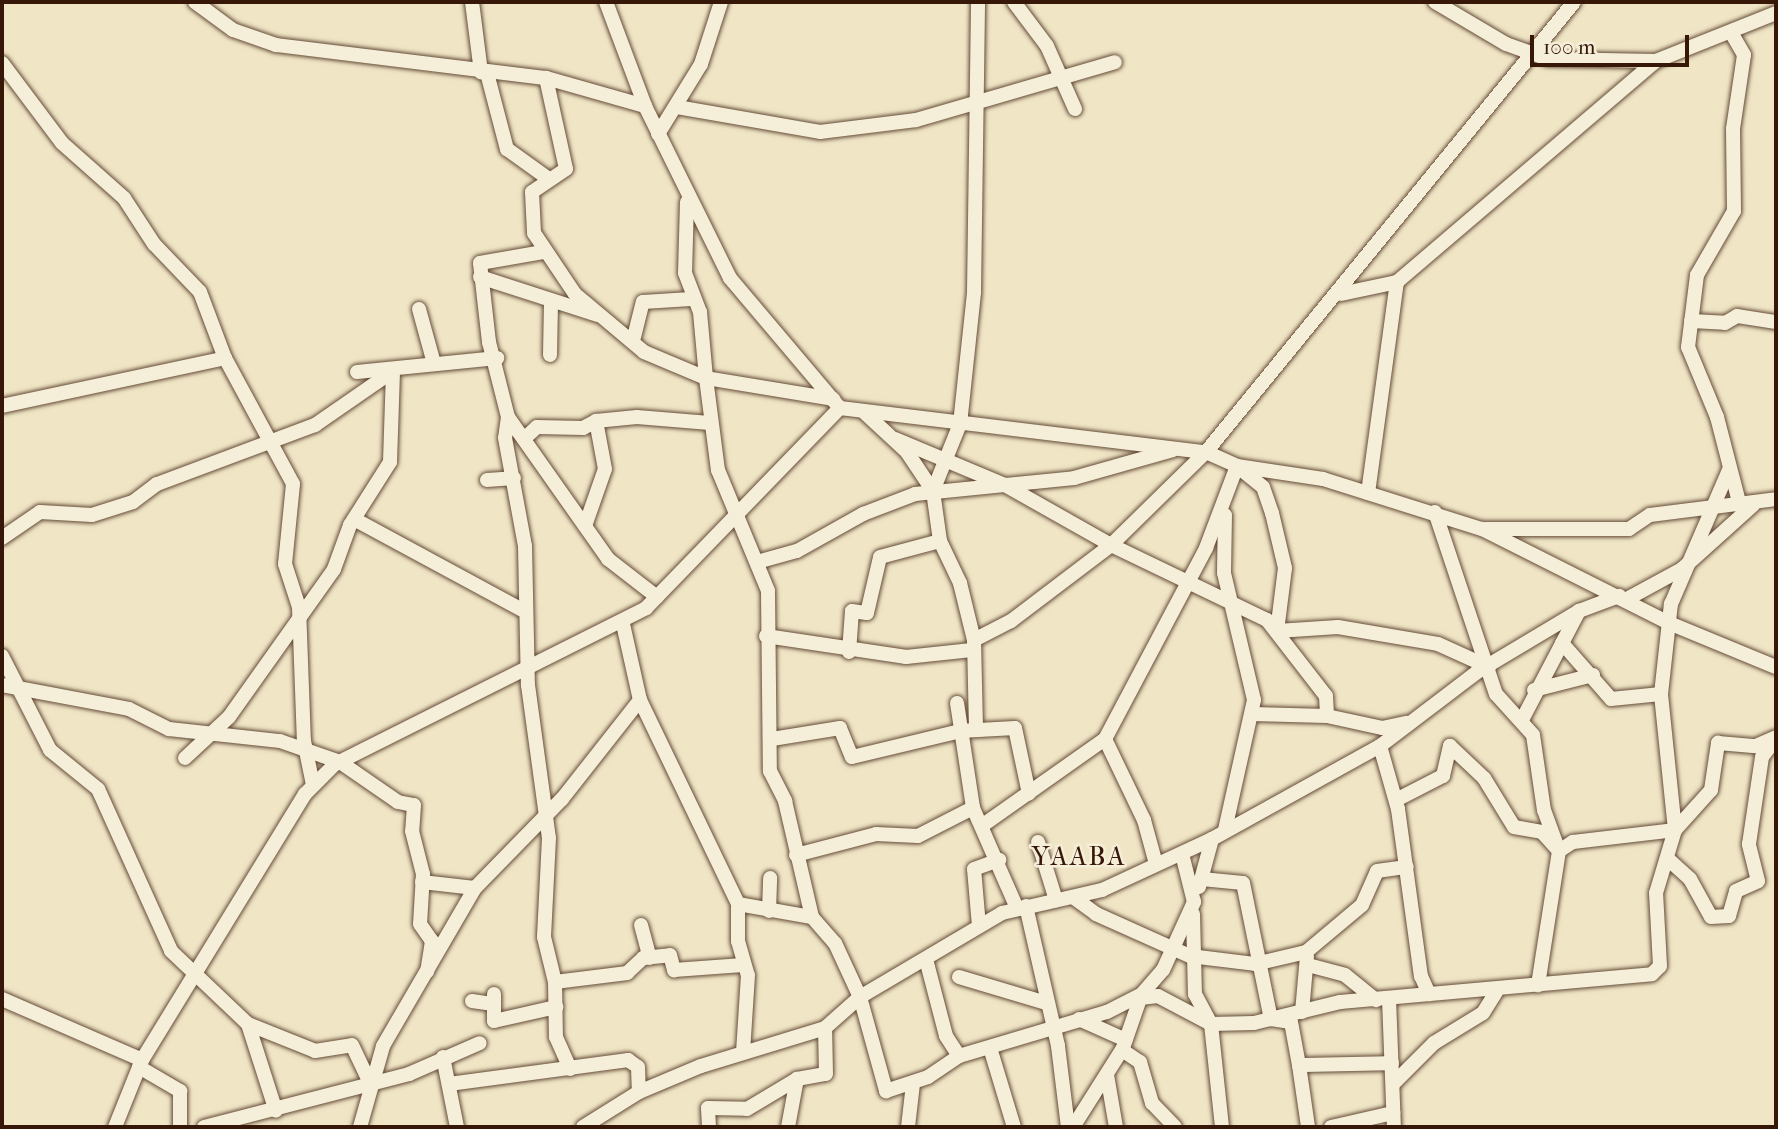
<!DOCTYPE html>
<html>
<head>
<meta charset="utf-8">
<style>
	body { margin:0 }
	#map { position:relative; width:1778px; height:1129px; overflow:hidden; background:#f0e6c6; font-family:"IM FELL French Canon",serif }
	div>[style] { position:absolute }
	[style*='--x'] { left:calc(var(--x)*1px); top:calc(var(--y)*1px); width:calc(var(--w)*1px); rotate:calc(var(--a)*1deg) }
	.roads { filter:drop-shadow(0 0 2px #654b37) drop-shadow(0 0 2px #654b37) }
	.minor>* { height:14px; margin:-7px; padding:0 7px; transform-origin:7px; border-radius:7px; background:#f5efda }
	span { translate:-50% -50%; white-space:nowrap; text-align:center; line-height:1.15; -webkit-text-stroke:5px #f5efda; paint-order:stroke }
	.quarter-label { font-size:26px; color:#371707; letter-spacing:2px }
	.frame { position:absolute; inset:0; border:4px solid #371707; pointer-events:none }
	.scale { position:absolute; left:1530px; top:35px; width:159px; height:32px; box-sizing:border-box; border:4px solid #371707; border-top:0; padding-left:9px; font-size:21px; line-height:24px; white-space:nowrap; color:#371707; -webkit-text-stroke:5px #f5efda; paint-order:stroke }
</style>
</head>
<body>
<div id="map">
	<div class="roads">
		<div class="minor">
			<i style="--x:195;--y:2;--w:47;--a:36.4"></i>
			<i style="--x:233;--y:30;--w:46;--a:19.2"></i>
			<i style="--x:276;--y:45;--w:272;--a:7"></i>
			<i style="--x:546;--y:78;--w:103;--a:15.8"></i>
			<i style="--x:645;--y:106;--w:192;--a:63.7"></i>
			<i style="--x:730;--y:278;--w:170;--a:49.8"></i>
			<i style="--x:840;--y:408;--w:369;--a:6.9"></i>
			<i style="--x:1206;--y:452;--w:34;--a:24"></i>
			<i style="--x:1237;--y:466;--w:87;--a:8.6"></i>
			<i style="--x:1323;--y:479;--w:167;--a:17.5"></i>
			<i style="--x:1482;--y:529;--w:209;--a:26.7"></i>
			<i style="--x:1669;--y:623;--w:116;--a:22.4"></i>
			<i style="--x:472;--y:2;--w:71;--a:82.7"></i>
			<i style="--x:606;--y:2;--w:111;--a:69.4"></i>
			<i style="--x:1014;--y:2;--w:55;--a:53.1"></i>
			<i style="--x:1047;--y:46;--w:69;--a:66"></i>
			<i style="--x:1435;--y:2;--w:82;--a:30.6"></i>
			<i style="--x:1506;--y:44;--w:45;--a:19.7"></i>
			<i style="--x:1548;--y:59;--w:108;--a:1.1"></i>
			<i style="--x:1732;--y:34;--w:24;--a:60"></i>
			<i style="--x:1744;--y:55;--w:75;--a:98.5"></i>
			<i style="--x:1733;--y:129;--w:82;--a:89.3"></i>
			<i style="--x:1734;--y:211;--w:74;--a:120"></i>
			<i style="--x:1697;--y:275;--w:73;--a:97.1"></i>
			<i style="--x:1688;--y:347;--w:76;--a:67.5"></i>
			<i style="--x:1717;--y:417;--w:92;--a:75.5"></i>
			<i style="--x:2;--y:63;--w:100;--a:53.1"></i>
			<i style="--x:62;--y:143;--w:83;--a:41.6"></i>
			<i style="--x:124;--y:198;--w:55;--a:56.9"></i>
			<i style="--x:154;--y:244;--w:66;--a:46.2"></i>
			<i style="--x:200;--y:292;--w:71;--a:69.3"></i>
			<i style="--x:225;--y:358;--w:143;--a:61.6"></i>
			<i style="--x:293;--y:484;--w:80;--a:95.7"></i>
			<i style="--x:285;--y:564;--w:45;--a:72"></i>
			<i style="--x:299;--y:607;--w:134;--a:87.9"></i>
			<i style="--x:304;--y:741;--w:45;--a:78.4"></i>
			<i style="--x:487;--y:73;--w:79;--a:75.3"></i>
			<i style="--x:507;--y:149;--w:48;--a:35.7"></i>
			<i style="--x:546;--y:78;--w:93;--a:77.6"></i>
			<i style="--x:566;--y:169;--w:41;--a:145.9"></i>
			<i style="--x:532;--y:192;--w:41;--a:87.2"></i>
			<i style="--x:534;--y:233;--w:73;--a:56.1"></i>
			<i style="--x:575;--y:294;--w:90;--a:40"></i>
			<i style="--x:644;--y:352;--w:67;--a:22.8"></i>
			<i style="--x:706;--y:378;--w:93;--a:82.6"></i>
			<i style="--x:718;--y:470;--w:131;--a:67.5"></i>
			<i style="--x:768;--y:591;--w:180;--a:89.4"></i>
			<i style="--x:770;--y:771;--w:34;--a:63"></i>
			<i style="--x:785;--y:801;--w:119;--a:76.9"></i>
			<i style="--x:812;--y:917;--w:35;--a:49"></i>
			<i style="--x:835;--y:943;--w:60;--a:65.2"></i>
			<i style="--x:860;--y:997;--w:98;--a:74.5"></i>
			<i style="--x:886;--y:1091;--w:44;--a:-18.4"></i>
			<i style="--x:928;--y:1077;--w:37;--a:-34"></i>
			<i style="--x:959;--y:1056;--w:154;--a:-16.6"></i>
			<i style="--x:1107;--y:1012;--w:38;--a:-27"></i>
			<i style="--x:1141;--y:995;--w:33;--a:-49"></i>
			<i style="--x:1163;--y:970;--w:75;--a:-65.5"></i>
			<i style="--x:1194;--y:902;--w:49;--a:-104"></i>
			<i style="--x:677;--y:107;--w:145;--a:9.9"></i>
			<i style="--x:820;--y:132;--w:97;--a:-7.1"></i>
			<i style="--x:916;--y:120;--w:207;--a:-16.2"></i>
			<i style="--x:658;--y:134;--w:82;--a:-58.4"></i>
			<i style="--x:701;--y:64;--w:65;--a:-72.1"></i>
			<i style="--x:687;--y:202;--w:71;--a:91.6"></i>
			<i style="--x:685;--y:273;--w:42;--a:69"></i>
			<i style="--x:700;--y:312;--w:66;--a:84.8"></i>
			<i style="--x:706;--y:378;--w:129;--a:9.4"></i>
			<i style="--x:543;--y:252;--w:64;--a:170.1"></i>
			<i style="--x:480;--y:263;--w:80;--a:83.5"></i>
			<i style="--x:489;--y:342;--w:77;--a:75.8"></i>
			<i style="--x:508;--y:417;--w:174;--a:54.8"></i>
			<i style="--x:608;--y:559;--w:62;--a:37.8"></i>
			<i style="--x:480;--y:277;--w:124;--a:17.9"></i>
			<i style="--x:1341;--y:294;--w:57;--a:-12.1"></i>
			<i style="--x:1397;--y:282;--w:340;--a:-40.5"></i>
			<i style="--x:1656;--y:61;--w:129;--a:-21.8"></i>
			<i style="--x:419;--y:309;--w:53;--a:74.6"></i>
			<i style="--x:1691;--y:321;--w:34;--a:3"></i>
			<i style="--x:1725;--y:323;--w:14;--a:-30"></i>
			<i style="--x:1737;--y:316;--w:39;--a:9"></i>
			<i style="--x:634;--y:337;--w:36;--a:-76"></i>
			<i style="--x:643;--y:302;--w:48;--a:-3.6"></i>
			<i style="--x:550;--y:355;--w:51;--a:-88.9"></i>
			<i style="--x:357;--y:372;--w:141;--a:-5.7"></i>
			<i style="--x:2;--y:406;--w:228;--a:-12.1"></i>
			<i style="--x:864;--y:412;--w:59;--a:42.9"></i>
			<i style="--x:907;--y:452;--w:47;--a:56.3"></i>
			<i style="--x:933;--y:491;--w:50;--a:82"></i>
			<i style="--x:940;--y:541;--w:47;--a:64.5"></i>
			<i style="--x:960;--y:583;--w:59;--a:76.2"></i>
			<i style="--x:974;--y:640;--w:90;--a:88.7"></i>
			<i style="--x:508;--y:417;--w:21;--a:98"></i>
			<i style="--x:505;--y:438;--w:110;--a:79.5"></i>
			<i style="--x:525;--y:546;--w:139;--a:88.8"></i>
			<i style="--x:528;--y:685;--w:154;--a:82.2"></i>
			<i style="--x:549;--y:838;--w:99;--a:92.9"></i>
			<i style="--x:544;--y:937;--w:46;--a:76.3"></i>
			<i style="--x:555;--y:982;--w:55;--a:89"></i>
			<i style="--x:556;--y:1037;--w:35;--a:66"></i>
			<i style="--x:525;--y:438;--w:16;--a:-43"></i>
			<i style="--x:537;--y:427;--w:46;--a:1.2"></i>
			<i style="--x:583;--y:428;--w:15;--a:-28"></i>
			<i style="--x:895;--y:439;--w:119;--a:22.7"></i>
			<i style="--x:1005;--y:485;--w:122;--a:29.5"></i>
			<i style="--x:1111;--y:545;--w:173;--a:25.7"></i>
			<i style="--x:1267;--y:620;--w:96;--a:52.2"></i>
			<i style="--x:1326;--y:696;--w:20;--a:87"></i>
			<i style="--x:1327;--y:716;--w:56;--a:12.3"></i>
			<i style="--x:1382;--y:728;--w:25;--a:-12"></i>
			<i style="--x:487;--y:480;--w:27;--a:-4"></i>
			<i style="--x:933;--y:491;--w:72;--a:-68.1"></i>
			<i style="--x:960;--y:424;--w:133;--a:-83.9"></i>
			<i style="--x:974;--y:292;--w:290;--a:-89.2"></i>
			<i style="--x:1368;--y:493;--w:213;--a:-82.2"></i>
			<i style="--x:1435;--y:512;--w:192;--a:71.5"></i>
			<i style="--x:1496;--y:694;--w:55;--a:47.9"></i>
			<i style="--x:1533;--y:735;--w:76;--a:81.7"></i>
			<i style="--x:1544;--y:810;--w:44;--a:69.9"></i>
			<i style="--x:1559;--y:851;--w:136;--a:98.9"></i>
			<i style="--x:1225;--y:515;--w:58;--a:91"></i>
			<i style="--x:1224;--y:573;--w:130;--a:76.7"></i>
			<i style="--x:1254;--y:700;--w:133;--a:102.6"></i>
			<i style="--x:354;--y:519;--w:191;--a:28.4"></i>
			<i style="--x:585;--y:526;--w:60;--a:-70.7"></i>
			<i style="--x:605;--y:469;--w:49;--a:-100.6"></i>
			<i style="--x:596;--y:421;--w:41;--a:-5.6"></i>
			<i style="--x:637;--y:417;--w:73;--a:4.7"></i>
			<i style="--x:1486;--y:529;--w:143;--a:0"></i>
			<i style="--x:1629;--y:529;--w:25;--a:-34"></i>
			<i style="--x:1650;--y:515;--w:127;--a:-7.2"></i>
			<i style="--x:2;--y:538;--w:46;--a:-34.4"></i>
			<i style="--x:40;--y:512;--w:52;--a:3.3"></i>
			<i style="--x:92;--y:515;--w:43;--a:-17.6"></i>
			<i style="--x:133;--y:502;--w:30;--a:-37"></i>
			<i style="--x:157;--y:484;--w:169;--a:-20.5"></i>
			<i style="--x:315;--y:425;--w:95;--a:-34.7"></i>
			<i style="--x:757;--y:562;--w:41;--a:-15.4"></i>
			<i style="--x:797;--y:551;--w:76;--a:-29.3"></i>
			<i style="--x:863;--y:514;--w:56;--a:-21"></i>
			<i style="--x:915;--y:494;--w:160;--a:-5.7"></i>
			<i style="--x:1074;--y:478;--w:103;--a:-15.8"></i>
			<i style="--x:1627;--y:599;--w:63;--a:-28.6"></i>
			<i style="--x:1682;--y:569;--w:96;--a:-42"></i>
			<i style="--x:623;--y:624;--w:78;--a:77.4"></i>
			<i style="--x:640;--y:700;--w:226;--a:64.3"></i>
			<i style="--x:738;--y:904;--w:75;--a:10"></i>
			<i style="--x:1277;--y:631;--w:61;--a:-3.8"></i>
			<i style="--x:1338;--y:627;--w:101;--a:9.6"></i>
			<i style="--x:1438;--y:644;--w:56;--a:24.3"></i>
			<i style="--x:766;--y:636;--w:142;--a:8.5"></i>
			<i style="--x:906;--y:657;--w:66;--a:-6.1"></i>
			<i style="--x:974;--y:640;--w:42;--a:-27.2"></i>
			<i style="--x:1011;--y:621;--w:126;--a:-37.2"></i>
			<i style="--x:1111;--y:545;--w:133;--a:-44.4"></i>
			<i style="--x:1206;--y:452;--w:581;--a:-50.72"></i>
			<i style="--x:1562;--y:643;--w:74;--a:48.8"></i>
			<i style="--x:1611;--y:699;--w:50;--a:-5.7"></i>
			<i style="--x:849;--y:652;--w:41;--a:-85.8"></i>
			<i style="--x:852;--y:611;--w:15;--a:8"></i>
			<i style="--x:867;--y:613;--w:57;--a:-76.9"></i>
			<i style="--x:880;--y:557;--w:62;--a:-14.9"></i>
			<i style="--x:2;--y:656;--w:106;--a:62.9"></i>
			<i style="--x:50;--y:750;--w:62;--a:39.1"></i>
			<i style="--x:98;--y:789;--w:178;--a:65.7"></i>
			<i style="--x:171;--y:951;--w:106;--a:43.5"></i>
			<i style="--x:248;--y:1024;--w:91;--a:72.2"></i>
			<i style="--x:2;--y:685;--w:129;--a:10.7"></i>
			<i style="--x:129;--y:709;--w:45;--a:26.6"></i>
			<i style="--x:169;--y:729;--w:112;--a:6.2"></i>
			<i style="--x:280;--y:741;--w:64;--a:19.3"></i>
			<i style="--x:340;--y:762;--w:70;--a:34.6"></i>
			<i style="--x:398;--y:802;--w:16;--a:11"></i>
			<i style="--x:414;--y:805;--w:26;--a:94"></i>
			<i style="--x:412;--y:831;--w:44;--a:75.7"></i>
			<i style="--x:423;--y:874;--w:50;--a:93.4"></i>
			<i style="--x:420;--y:924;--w:21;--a:55"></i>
			<i style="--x:432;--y:941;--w:31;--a:99"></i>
			<i style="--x:1534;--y:690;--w:61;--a:-14.3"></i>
			<i style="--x:957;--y:703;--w:106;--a:81.3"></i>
			<i style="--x:973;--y:808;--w:109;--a:66.3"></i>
			<i style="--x:1252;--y:714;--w:75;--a:1.5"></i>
			<i style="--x:1523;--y:718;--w:121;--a:-62.4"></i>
			<i style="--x:772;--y:739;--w:69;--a:-9.2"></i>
			<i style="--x:840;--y:728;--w:31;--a:68"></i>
			<i style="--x:852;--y:757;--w:111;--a:-13.5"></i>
			<i style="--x:960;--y:731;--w:55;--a:-3.1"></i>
			<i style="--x:1015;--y:728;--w:67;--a:78"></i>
			<i style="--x:1105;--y:739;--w:90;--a:64.3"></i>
			<i style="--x:1144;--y:820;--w:46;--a:74.7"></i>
			<i style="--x:1380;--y:746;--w:66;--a:74.1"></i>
			<i style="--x:1398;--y:809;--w:169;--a:82.2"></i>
			<i style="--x:1421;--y:976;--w:20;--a:66"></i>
			<i style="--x:185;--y:758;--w:60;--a:-43"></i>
			<i style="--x:229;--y:717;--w:181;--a:-54.6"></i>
			<i style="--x:334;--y:569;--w:47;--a:-70"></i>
			<i style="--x:350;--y:525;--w:75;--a:-57.6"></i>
			<i style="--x:390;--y:462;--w:91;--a:-88.1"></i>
			<i style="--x:1396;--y:800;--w:53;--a:-27.1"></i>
			<i style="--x:1443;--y:776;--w:31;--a:-77"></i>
			<i style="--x:1450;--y:746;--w:47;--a:43.3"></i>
			<i style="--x:1484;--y:778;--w:57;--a:58.5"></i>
			<i style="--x:1514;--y:827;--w:28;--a:10"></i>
			<i style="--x:1542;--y:832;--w:25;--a:48"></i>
			<i style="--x:1559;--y:851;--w:17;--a:-33"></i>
			<i style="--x:1573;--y:842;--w:103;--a:-6.7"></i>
			<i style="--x:1675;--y:830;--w:54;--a:-48"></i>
			<i style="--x:1711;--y:790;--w:48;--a:-81.5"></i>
			<i style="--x:1718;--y:743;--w:38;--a:5"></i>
			<i style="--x:1756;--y:746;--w:22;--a:-24"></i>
			<i style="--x:983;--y:825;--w:149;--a:-35.2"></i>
			<i style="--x:1105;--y:739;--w:216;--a:-62.1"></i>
			<i style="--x:1206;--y:548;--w:88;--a:-69.3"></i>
			<i style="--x:1237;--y:466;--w:33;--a:39"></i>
			<i style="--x:1263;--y:487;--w:28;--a:71"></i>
			<i style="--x:1272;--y:513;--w:57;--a:76.7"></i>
			<i style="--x:1285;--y:568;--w:64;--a:97.2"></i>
			<i style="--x:1038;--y:842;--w:61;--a:72.8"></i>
			<i style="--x:796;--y:855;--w:83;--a:-14.7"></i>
			<i style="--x:876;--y:834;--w:42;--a:2.7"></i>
			<i style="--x:918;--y:836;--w:62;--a:-27"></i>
			<i style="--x:1669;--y:860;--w:28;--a:42"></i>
			<i style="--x:1690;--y:879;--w:43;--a:61.1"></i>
			<i style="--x:1711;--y:917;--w:18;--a:-3"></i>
			<i style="--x:1729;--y:916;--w:26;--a:-74"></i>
			<i style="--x:1736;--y:891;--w:24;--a:-24"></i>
			<i style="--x:1758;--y:881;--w:38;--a:-104"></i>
			<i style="--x:1749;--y:844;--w:88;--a:-81.5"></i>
			<i style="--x:1762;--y:757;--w:20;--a:-53"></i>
			<i style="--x:1202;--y:879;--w:41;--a:5.6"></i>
			<i style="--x:1243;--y:883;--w:139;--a:78.4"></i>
			<i style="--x:1271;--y:1019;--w:20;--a:9"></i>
			<i style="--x:1291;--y:1022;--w:44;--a:79.5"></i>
			<i style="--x:1299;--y:1065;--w:93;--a:-1.2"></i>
			<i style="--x:422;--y:882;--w:53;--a:6.5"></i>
			<i style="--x:1199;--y:887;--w:50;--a:-74.8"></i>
			<i style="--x:1073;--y:897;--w:29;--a:36"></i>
			<i style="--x:1096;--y:914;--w:103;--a:24.1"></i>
			<i style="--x:1190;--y:956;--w:65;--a:7"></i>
			<i style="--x:1255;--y:964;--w:52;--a:-13.2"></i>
			<i style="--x:1306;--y:952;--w:73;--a:-40"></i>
			<i style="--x:1362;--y:905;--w:37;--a:-66"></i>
			<i style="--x:1377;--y:871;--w:30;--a:-8"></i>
			<i style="--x:738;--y:904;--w:37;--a:90"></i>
			<i style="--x:738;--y:941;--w:35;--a:74"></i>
			<i style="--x:748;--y:975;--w:78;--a:93.7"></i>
			<i style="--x:1026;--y:906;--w:144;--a:77.1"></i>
			<i style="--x:1058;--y:1046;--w:82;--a:83"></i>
			<i style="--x:769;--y:911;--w:33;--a:-88"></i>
			<i style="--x:1193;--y:914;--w:80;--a:88.6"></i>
			<i style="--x:1195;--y:994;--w:34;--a:62"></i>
			<i style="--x:1211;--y:1024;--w:104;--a:83.9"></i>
			<i style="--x:641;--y:925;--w:34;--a:75"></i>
			<i style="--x:979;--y:926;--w:57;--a:-95"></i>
			<i style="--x:974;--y:869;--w:27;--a:-20"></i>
			<i style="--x:927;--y:963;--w:75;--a:75.4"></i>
			<i style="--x:946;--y:1036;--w:24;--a:57"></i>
			<i style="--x:1308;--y:965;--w:38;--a:15"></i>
			<i style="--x:1345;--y:975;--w:40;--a:39"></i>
			<i style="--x:959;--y:977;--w:91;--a:16.6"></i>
			<i style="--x:555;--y:982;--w:73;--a:-7.1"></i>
			<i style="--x:627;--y:973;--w:22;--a:-43"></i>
			<i style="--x:643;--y:958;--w:27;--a:-6"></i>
			<i style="--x:670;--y:955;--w:16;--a:75"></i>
			<i style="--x:674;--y:970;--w:69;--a:-4.1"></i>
			<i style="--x:494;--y:994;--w:27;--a:90"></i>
			<i style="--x:494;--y:1021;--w:64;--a:-12.7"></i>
			<i style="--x:1140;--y:998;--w:18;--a:-6"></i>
			<i style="--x:1158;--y:996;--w:60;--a:27.8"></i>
			<i style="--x:1211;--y:1024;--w:43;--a:-1.3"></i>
			<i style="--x:1254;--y:1023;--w:89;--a:-13.7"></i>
			<i style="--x:1340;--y:1002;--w:313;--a:-5.1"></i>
			<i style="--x:1652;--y:974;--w:11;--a:-45"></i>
			<i style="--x:1660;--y:966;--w:73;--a:-93.1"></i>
			<i style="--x:1656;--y:893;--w:66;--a:-73.2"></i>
			<i style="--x:1675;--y:830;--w:137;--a:-95.9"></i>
			<i style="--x:1661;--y:694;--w:91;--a:-83.7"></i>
			<i style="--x:1671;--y:604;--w:146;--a:-66.6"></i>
			<i style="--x:2;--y:999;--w:153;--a:23.5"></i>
			<i style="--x:1389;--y:999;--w:128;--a:87.8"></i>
			<i style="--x:472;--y:1001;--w:22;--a:8"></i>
			<i style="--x:1302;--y:1012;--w:56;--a:-84.9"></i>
			<i style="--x:1079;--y:1019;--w:51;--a:24.1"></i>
			<i style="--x:248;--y:1024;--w:72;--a:21.9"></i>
			<i style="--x:315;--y:1051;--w:37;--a:-9"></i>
			<i style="--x:352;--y:1045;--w:44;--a:64.6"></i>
			<i style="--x:1122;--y:1050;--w:22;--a:34"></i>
			<i style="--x:1140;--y:1062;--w:43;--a:73.7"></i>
			<i style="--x:1152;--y:1103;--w:33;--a:46"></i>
			<i style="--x:991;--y:1051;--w:79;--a:73.2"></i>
			<i style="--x:443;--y:1057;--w:71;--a:78.7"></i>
			<i style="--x:1299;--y:1065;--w:63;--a:81.7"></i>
			<i style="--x:139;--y:1067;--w:48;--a:30.3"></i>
			<i style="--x:180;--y:1091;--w:36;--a:90"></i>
			<i style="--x:1107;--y:1075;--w:53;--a:80.2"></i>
			<i style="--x:449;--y:1084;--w:181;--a:-7.6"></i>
			<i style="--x:628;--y:1060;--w:12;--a:35"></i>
			<i style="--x:638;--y:1067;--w:25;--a:88"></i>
			<i style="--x:1393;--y:1084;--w:58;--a:-45"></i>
			<i style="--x:1434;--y:1043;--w:57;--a:-31.5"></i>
			<i style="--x:1483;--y:1013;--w:25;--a:-58"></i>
			<i style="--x:115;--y:1127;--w:72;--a:-68.1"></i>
			<i style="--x:142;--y:1060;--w:312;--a:-58.5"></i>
			<i style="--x:305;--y:794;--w:42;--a:-45"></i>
			<i style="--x:335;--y:764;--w:348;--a:-26.6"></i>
			<i style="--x:646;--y:608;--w:279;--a:-45.9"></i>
			<i style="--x:204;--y:1127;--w:212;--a:-14.5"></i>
			<i style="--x:409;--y:1074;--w:77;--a:-23.6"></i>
			<i style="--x:360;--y:1127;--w:84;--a:-74.1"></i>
			<i style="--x:383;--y:1046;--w:183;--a:-59.8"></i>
			<i style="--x:475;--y:888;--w:124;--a:-45.7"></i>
			<i style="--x:562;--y:799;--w:126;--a:-51.8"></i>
			<i style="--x:583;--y:1127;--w:66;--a:-32"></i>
			<i style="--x:639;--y:1092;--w:67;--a:-22.8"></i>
			<i style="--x:701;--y:1066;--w:130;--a:-17"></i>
			<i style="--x:825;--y:1028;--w:47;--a:-41.5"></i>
			<i style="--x:860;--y:997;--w:165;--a:-30.6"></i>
			<i style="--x:1002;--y:913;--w:103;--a:-13"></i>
			<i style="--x:1102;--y:890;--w:121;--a:-24.9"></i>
			<i style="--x:1212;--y:839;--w:192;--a:-29"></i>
			<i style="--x:1380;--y:746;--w:122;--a:-37.3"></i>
			<i style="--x:1477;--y:672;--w:119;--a:-30.9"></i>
			<i style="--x:1579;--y:611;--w:43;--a:-20.6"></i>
			<i style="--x:709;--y:1127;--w:19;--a:-93"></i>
			<i style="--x:708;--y:1108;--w:39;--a:1"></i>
			<i style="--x:747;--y:1109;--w:58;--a:-31"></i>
			<i style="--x:797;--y:1079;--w:29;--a:-10"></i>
			<i style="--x:826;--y:1074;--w:46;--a:-91.2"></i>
			<i style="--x:788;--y:1127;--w:49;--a:-79.4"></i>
			<i style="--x:908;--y:1127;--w:43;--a:-83.4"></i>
			<i style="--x:1073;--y:1127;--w:93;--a:-57.7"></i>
			<i style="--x:1123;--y:1048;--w:55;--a:-70.9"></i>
			<i style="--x:1331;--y:1127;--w:64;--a:-12.7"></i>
		</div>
	</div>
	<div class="quarter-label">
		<span style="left:1079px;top:857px">YAABA</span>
	</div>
	<div class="frame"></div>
	<div class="scale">100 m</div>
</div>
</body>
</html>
